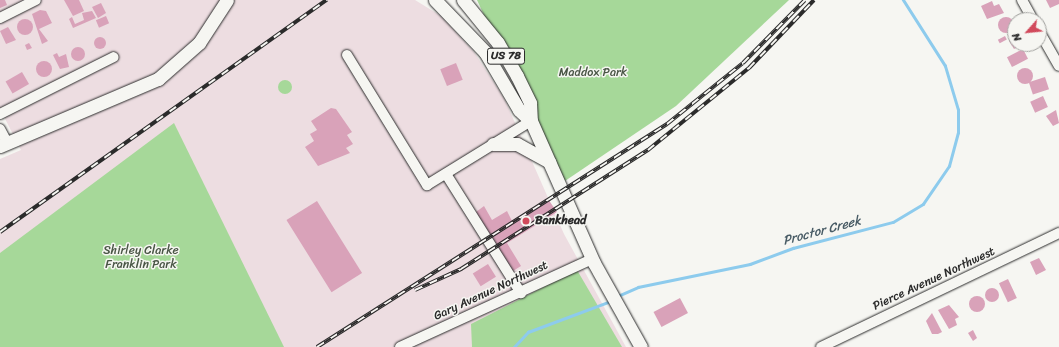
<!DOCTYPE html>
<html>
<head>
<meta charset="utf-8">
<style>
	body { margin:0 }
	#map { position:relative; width:1059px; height:347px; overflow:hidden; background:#f6f6f2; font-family:Sriracha,sans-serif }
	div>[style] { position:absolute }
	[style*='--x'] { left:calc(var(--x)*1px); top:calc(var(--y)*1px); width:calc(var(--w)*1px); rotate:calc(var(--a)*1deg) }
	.built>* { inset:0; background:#eddde1 }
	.green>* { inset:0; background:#a6d899 }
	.round { border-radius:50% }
	.stream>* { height:2.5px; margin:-1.25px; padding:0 1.25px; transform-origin:1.25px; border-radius:1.25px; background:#8dcbed }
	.building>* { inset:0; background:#d9a2b9; transform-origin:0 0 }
	.roads { filter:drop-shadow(0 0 1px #2b2b2b) drop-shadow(0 0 1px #2b2b2b) }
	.minor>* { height:10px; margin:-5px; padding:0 5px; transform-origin:5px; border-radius:5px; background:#f6f6f2 }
	.major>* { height:13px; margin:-6.5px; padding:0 6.5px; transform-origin:6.5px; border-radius:6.5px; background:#f6f6f2 }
	.rail>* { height:4px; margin-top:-2px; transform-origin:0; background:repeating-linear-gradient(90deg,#f6f6f2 0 8px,#2b2b2b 0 16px); box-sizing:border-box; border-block:1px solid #2b2b2b }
	.dots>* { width:11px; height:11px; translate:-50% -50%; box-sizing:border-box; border:2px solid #f6f6f2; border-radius:50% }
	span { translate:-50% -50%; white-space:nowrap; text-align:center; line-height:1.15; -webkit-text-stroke:3px #f6f6f2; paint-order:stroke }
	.shield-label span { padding:1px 3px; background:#f6f6f2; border:1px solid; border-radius:3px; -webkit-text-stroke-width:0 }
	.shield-label { font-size:11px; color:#2b2b2b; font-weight:700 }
	.park-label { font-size:12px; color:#4a5646 }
	.poi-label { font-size:12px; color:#2b2b2b; font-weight:700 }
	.left { translate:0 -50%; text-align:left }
	.street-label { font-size:12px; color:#2b2b2b }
	.water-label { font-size:13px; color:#485b65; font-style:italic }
	.north { position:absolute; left:1007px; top:12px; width:40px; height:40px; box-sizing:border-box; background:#f6f6f2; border:1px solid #a5a5a2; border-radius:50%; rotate:243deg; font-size:11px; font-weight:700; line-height:16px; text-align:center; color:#2b2b2b }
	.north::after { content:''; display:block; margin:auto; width:14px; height:18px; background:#d1495b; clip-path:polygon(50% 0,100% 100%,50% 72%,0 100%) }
</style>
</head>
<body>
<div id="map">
	<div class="built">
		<i style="clip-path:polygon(0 0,415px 0,441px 16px,474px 52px,504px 98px,564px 234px,626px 347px,0 347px,0 159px,21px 150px,0 109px)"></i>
	</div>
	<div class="green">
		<i style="clip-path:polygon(477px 0,789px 0,676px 106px,562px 183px)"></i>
		<i class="round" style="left:278px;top:80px;width:14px;height:14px"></i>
		<i style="clip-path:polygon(174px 123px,284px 347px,0 347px,0 253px)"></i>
		<i style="clip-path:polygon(577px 270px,622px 347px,472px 347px,471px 324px)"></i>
	</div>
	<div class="stream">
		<i style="--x:618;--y:296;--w:22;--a:-24"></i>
		<i style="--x:638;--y:287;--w:114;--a:-11.6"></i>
		<i style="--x:750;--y:264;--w:46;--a:-20.4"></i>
		<i style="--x:793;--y:248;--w:103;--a:-14.6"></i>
		<i style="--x:893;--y:222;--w:35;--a:-31"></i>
		<i style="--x:923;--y:204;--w:46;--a:-55.6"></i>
		<i style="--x:949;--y:166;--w:34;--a:-75"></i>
		<i style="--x:958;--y:133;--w:23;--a:-90"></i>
		<i style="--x:958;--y:110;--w:46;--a:-106.5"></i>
		<i style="--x:945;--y:66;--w:78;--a:-122.5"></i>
		<i style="--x:514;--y:347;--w:21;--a:-47"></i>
		<i style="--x:528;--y:332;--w:89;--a:-20.5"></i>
	</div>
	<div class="building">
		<i style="clip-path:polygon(0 0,5px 0,7px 5px,0 8px)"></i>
		<i style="clip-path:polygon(64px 0,79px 0,84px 11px,73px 16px)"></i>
		<i style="clip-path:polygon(1046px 0,1059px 0,1059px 4px,1050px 8px)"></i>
		<i style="clip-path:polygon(992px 1px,994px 6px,999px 4px,1004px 13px,987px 19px,981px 6px)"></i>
		<i style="clip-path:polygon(101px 3px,106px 13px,98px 18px,92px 7px)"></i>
		<i style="clip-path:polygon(40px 10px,46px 11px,52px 23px,39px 29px,48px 41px,42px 44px,32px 14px)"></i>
		<i style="clip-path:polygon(92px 11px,96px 18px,73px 28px,69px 19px,72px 17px,75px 24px,84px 20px,82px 13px)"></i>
		<i style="left:106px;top:16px;width:8px;height:11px;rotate:67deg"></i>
		<i class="round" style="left:998px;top:17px;width:16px;height:16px"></i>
		<i class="round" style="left:17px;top:19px;width:16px;height:16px"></i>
		<i style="clip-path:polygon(8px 27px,16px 40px,6px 44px,0 31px)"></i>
		<i style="left:1005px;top:36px;width:4px;height:8px;rotate:63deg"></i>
		<i class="round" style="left:94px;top:37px;width:12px;height:12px"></i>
		<i style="clip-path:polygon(1015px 38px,1015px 44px,1023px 44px,1014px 49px,1009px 41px)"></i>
		<i style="clip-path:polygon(29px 43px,32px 48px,27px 50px,25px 45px)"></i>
		<i class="round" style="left:71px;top:47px;width:14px;height:14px"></i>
		<i style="left:1023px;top:49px;width:11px;height:18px;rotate:63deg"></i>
		<i style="clip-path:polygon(57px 53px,59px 57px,66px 54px,69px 67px,60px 69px,53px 55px)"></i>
		<i class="round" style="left:36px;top:61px;width:16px;height:16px"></i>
		<i style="left:456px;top:63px;width:18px;height:17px;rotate:68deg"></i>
		<i class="round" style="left:1017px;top:68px;width:16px;height:16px"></i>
		<i style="left:22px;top:72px;width:14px;height:19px;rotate:60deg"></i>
		<i style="left:1045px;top:77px;width:13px;height:17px;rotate:72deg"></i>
		<i style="left:1043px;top:96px;width:12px;height:14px;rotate:66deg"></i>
		<i style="clip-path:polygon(331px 108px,336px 109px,352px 132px,347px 135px,353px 144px,346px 148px,350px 153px,318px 166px,305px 147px,314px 141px,310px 134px,317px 130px,311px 121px)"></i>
		<i style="clip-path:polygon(1056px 110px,1059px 123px,1053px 126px,1046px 116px)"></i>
		<i style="clip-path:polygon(548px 199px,557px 212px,507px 243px,521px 266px,513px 271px,476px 212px,484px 206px,492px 220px,507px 211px,512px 221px)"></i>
		<i style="left:317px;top:201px;width:85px;height:36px;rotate:58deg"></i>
		<i style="clip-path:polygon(1039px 258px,1046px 270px,1036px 275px,1030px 262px)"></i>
		<i style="left:488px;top:264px;width:15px;height:18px;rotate:58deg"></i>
		<i style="left:1008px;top:279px;width:21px;height:10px;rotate:65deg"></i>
		<i class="round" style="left:985px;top:288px;width:14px;height:14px"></i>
		<i class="round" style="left:969px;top:296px;width:16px;height:16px"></i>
		<i style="left:680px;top:298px;width:17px;height:30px;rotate:62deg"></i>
		<i style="clip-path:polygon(949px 305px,959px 317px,955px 319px,957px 325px,949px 329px,938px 310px)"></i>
		<i style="clip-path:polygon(932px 313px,942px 332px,938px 334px,932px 334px,926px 321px)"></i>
		<i style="clip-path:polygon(973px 330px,977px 338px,973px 341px,968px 333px)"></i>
	</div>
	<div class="roads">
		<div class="minor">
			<i style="--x:1022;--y:0;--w:23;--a:61"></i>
			<i style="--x:0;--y:18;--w:40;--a:-26.6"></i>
			<i style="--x:1039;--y:31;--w:40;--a:60.3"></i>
			<i style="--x:347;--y:55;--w:153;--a:58.4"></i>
			<i style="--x:427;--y:185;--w:122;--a:-31.6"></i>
			<i style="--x:0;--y:114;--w:127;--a:-26.6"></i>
			<i style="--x:0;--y:129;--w:15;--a:62"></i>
			<i style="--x:446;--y:174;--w:141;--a:57.8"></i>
			<i style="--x:400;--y:347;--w:211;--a:-24.6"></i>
			<i style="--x:821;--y:347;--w:264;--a:-25.6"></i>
		</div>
		<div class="major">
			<i style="--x:435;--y:0;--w:72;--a:46.1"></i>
			<i style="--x:485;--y:52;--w:67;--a:59.6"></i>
			<i style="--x:519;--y:110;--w:16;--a:43"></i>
			<i style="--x:463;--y:0;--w:55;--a:50.9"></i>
			<i style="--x:498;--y:43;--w:38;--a:60"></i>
			<i style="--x:517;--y:76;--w:30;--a:64"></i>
			<i style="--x:530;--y:103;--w:18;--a:87"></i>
			<i style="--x:531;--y:121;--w:155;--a:66.1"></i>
			<i style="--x:594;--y:263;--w:96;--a:60.8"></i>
			<i style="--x:493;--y:144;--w:24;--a:0"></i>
			<i style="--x:517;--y:144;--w:37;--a:29"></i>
			<i style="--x:0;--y:146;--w:172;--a:-23"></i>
			<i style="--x:158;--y:79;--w:55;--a:-41.3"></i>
			<i style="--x:199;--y:43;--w:51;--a:-56.9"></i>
		</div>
	</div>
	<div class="rail">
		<i style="--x:0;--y:232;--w:401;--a:-35.4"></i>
		<i style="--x:415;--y:290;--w:51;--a:-24.5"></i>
		<i style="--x:461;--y:269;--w:222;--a:-32.5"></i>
		<i style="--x:648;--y:150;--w:130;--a:-39.1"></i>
		<i style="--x:749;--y:68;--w:94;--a:-46.3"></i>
		<i style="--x:317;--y:347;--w:415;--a:-32.5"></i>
		<i style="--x:667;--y:124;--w:97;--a:-38.8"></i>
		<i style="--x:743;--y:63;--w:88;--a:-45.5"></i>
	</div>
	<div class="dots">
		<i style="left:526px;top:221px;background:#d1495b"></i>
	</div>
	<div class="shield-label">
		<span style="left:506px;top:56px">US 78</span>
	</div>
	<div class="park-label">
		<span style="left:593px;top:73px">Maddox Park</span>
		<span style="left:141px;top:258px">Shirley Clarke<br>Franklin Park</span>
	</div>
	<div class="poi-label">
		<span class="left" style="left:535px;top:221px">Bankhead</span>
	</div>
	<div class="street-label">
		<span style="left:934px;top:279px;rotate:-25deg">Pierce Avenue Northwest</span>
		<span style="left:491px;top:291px;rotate:-25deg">Gary Avenue Northwest</span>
	</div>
	<div class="water-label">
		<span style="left:822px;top:231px;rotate:-15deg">Proctor Creek</span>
	</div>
	<div class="north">N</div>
</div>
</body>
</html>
